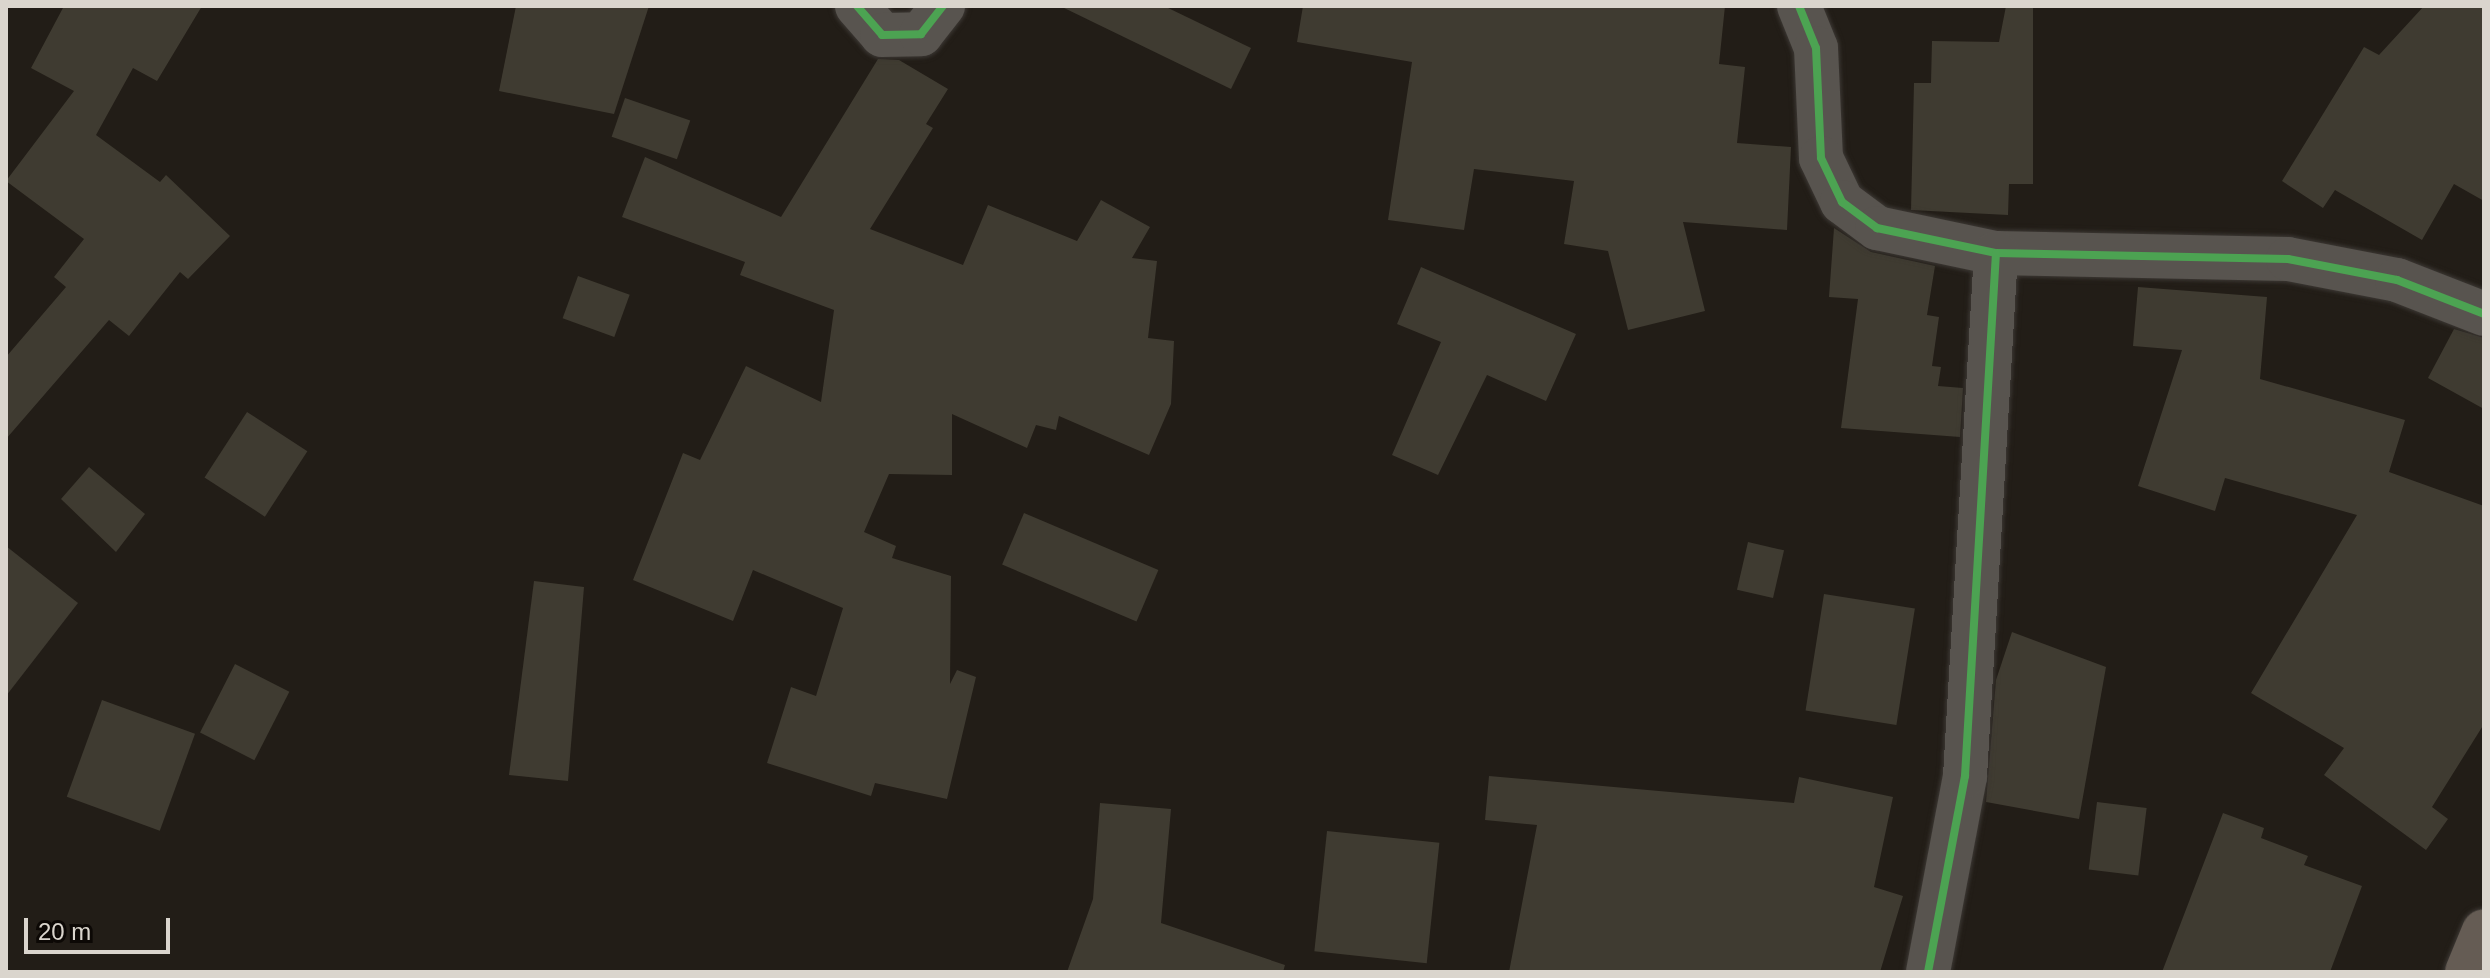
<!DOCTYPE html>
<html>
<head>
<meta charset="utf-8">
<style>
	body { margin:0 }
	#map { position:relative; width:2490px; height:978px; overflow:hidden; background:#221d17; font-family:Helvetica,sans-serif }
	div>[style] { position:absolute }
	[style*='--x'] { left:calc(var(--x)*1px); top:calc(var(--y)*1px); width:calc(var(--w)*1px); rotate:calc(var(--a)*1deg) }
	.building>* { inset:0; background:#3f3b31; transform-origin:0 0 }
	.roads { filter:drop-shadow(0 0 2px #3c3834) drop-shadow(0 0 2px #3c3834) }
	.minor>* { height:44px; margin:-22px; padding:0 22px; transform-origin:22px; border-radius:22px; background:#58544f }
	.highway>* { height:44px; margin:-22px; padding:0 22px; transform-origin:22px; border-radius:22px; background:#655c54 }
	.cycleway>* { height:8px; margin:-4px; padding:0 4px; transform-origin:4px; border-radius:4px; background:#4ca352 }
	span { translate:-50% -50%; white-space:nowrap; text-align:center; line-height:1.15; -webkit-text-stroke:8px #0c0805; paint-order:stroke }
	.frame { position:absolute; inset:0; border:8px solid #dad5cd; pointer-events:none }
	.scale { position:absolute; left:24px; top:918px; width:146px; height:36px; box-sizing:border-box; border:4px solid #dad5cd; border-top:0; padding-left:10px; font-size:24px; line-height:28px; white-space:nowrap; color:#dad5cd; -webkit-text-stroke:6px #0c0805; paint-order:stroke }
</style>
</head>
<body>
<div id="map">
	<div class="building">
		<i style="clip-path:polygon(64px 6px,202px 6px,157px 81px,133px 68px,96px 135px,160px 182px,166px 175px,230px 236px,188px 279px,180px 272px,129px 336px,109px 320px,6px 439px,6px 357px,66px 287px,54px 277px,84px 239px,6px 181px,74px 91px,31px 68px)"></i>
		<i style="clip-path:polygon(516px 6px,649px 6px,614px 114px,499px 91px)"></i>
		<i style="clip-path:polygon(1060px 6px,1164px 6px,1251px 48px,1231px 89px)"></i>
		<i style="clip-path:polygon(1303px 6px,1725px 6px,1719px 64px,1745px 67px,1737px 143px,1791px 147px,1787px 230px,1683px 222px,1705px 311px,1628px 330px,1608px 251px,1564px 244px,1574px 181px,1474px 169px,1464px 230px,1388px 220px,1412px 62px,1297px 42px)"></i>
		<i style="clip-path:polygon(2006px 6px,2033px 6px,2033px 184px,2009px 184px,2008px 215px,1911px 210px,1914px 83px,1931px 83px,1932px 41px,1999px 42px)"></i>
		<i style="clip-path:polygon(2424px 6px,2484px 6px,2484px 201px,2454px 184px,2422px 240px,2335px 190px,2323px 208px,2282px 181px,2364px 47px,2379px 55px)"></i>
		<i style="clip-path:polygon(878px 59px,899px 60px,948px 89px,926px 124px,933px 128px,870px 229px,963px 265px,988px 205px,1077px 241px,1101px 200px,1150px 227px,1132px 258px,1157px 261px,1148px 338px,1174px 341px,1171px 404px,1149px 455px,1059px 416px,1056px 430px,1036px 425px,1027px 448px,952px 414px,952px 475px,889px 474px,864px 532px,896px 546px,892px 558px,951px 576px,950px 684px,957px 670px,976px 677px,947px 799px,875px 783px,871px 796px,767px 763px,791px 687px,816px 696px,843px 608px,753px 570px,733px 621px,633px 580px,683px 453px,700px 460px,746px 366px,821px 402px,834px 310px,740px 275px,745px 262px,622px 217px,645px 157px,781px 217px)"></i>
		<i style="left:625px;top:98px;width:69px;height:41px;rotate:19deg"></i>
		<i style="clip-path:polygon(1834px 228px,1871px 252px,1935px 266px,1927px 315px,1939px 317px,1932px 366px,1941px 367px,1938px 386px,1963px 388px,1960px 437px,1841px 428px,1858px 299px,1829px 297px)"></i>
		<i style="clip-path:polygon(1421px 267px,1576px 334px,1546px 401px,1487px 375px,1438px 475px,1392px 455px,1441px 342px,1397px 324px)"></i>
		<i style="left:578px;top:276px;width:55px;height:45px;rotate:20deg"></i>
		<i style="clip-path:polygon(2138px 287px,2267px 297px,2260px 379px,2405px 420px,2389px 472px,2484px 506px,2484px 724px,2432px 807px,2448px 819px,2426px 850px,2324px 775px,2344px 748px,2251px 693px,2357px 515px,2225px 478px,2215px 511px,2138px 486px,2182px 350px,2133px 346px)"></i>
		<i style="clip-path:polygon(2454px 329px,2484px 338px,2484px 409px,2428px 378px)"></i>
		<i style="left:247px;top:412px;width:72px;height:78px;rotate:33deg"></i>
		<i style="clip-path:polygon(89px 467px,145px 514px,116px 552px,61px 499px)"></i>
		<i style="left:1024px;top:513px;width:146px;height:56px;rotate:23deg"></i>
		<i style="left:1748px;top:542px;width:37px;height:49px;rotate:13deg"></i>
		<i style="clip-path:polygon(6px 546px,78px 603px,6px 696px)"></i>
		<i style="clip-path:polygon(534px 581px,584px 587px,568px 781px,509px 775px)"></i>
		<i style="left:1824px;top:594px;width:92px;height:118px;rotate:9deg"></i>
		<i style="clip-path:polygon(2012px 632px,2106px 667px,2079px 819px,1986px 802px,1996px 680px)"></i>
		<i style="left:235px;top:664px;width:61px;height:77px;rotate:27deg"></i>
		<i style="left:102px;top:700px;width:99px;height:103px;rotate:20deg"></i>
		<i style="clip-path:polygon(1489px 776px,1794px 803px,1799px 777px,1893px 797px,1874px 887px,1903px 896px,1880px 972px,1509px 972px,1537px 825px,1485px 820px)"></i>
		<i style="left:2097px;top:802px;width:50px;height:68px;rotate:7deg"></i>
		<i style="clip-path:polygon(1100px 803px,1171px 809px,1161px 923px,1285px 965px,1283px 972px,1067px 972px,1093px 899px)"></i>
		<i style="clip-path:polygon(2223px 813px,2264px 828px,2261px 838px,2308px 856px,2304px 865px,2362px 886px,2330px 972px,2162px 972px)"></i>
		<i style="left:1327px;top:831px;width:113px;height:121px;rotate:6deg"></i>
	</div>
	<div class="roads">
		<div class="minor">
			<i style="--x:857;--y:6;--w:38;--a:49"></i>
			<i style="--x:882;--y:35;--w:39;--a:-1"></i>
			<i style="--x:921;--y:34;--w:36;--a:-52"></i>
			<i style="--x:1799;--y:6;--w:45;--a:68"></i>
			<i style="--x:1816;--y:48;--w:110;--a:87.4"></i>
			<i style="--x:1821;--y:158;--w:49;--a:64.5"></i>
			<i style="--x:1842;--y:202;--w:44;--a:36.6"></i>
			<i style="--x:1877;--y:228;--w:122;--a:11.9"></i>
			<i style="--x:1996;--y:253;--w:292;--a:1.2"></i>
			<i style="--x:2288;--y:259;--w:111;--a:10.9"></i>
			<i style="--x:2397;--y:280;--w:93;--a:21.3"></i>
			<i style="--x:1928;--y:972;--w:199;--a:-79.3"></i>
			<i style="--x:1965;--y:776;--w:524;--a:-86.61"></i>
		</div>
		<div class="highway">
			<i style="--x:2467;--y:972;--w:44;--a:-67.5"></i>
		</div>
	</div>
	<div class="cycleway">
		<i style="--x:857;--y:6;--w:38;--a:49"></i>
		<i style="--x:882;--y:35;--w:39;--a:-1"></i>
		<i style="--x:921;--y:34;--w:36;--a:-52"></i>
		<i style="--x:1799;--y:6;--w:45;--a:68"></i>
		<i style="--x:1816;--y:48;--w:110;--a:87.4"></i>
		<i style="--x:1821;--y:158;--w:49;--a:64.5"></i>
		<i style="--x:1842;--y:202;--w:44;--a:36.6"></i>
		<i style="--x:1877;--y:228;--w:122;--a:11.9"></i>
		<i style="--x:1996;--y:253;--w:292;--a:1.2"></i>
		<i style="--x:2288;--y:259;--w:111;--a:10.9"></i>
		<i style="--x:2397;--y:280;--w:93;--a:21.3"></i>
		<i style="--x:1928;--y:972;--w:199;--a:-79.3"></i>
		<i style="--x:1965;--y:776;--w:524;--a:-86.61"></i>
	</div>
	<div class="frame"></div>
	<div class="scale">20 m</div>
</div>
</body>
</html>
